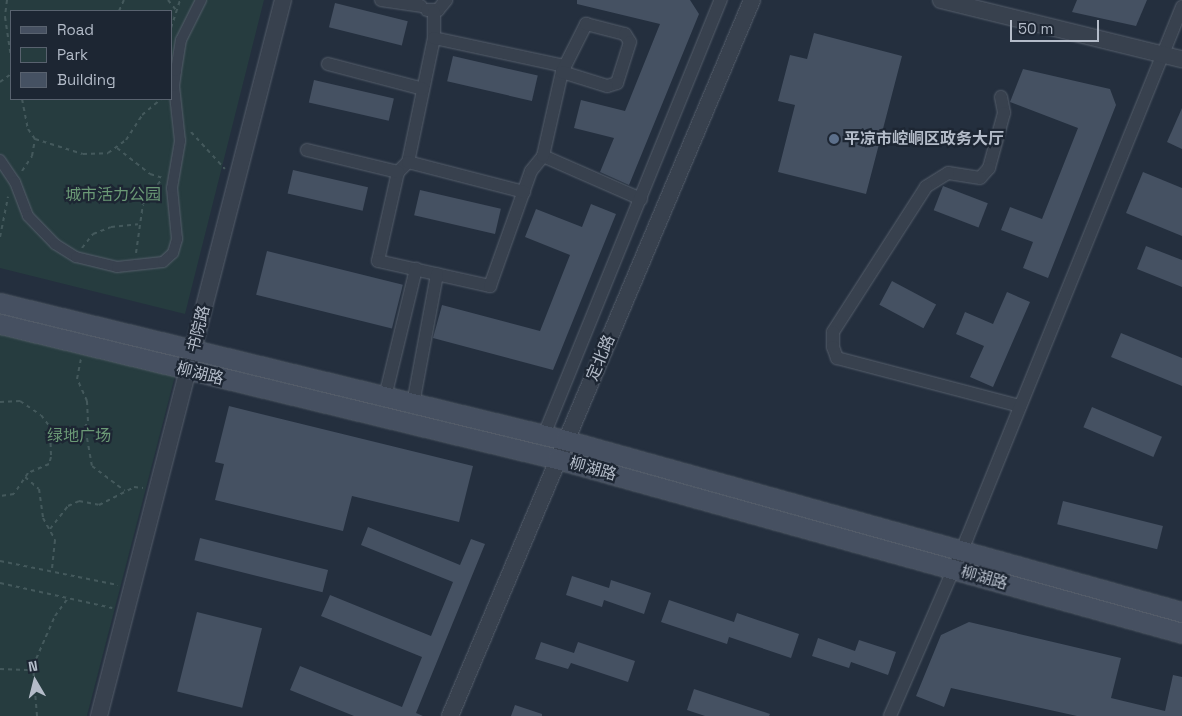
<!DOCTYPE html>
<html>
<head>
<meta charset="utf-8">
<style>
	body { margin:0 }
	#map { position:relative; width:1182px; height:716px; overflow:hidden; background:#242f3e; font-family:"Space Grotesk","Noto Sans SC",sans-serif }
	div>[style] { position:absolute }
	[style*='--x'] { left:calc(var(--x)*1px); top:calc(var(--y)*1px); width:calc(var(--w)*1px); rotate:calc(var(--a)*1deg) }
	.green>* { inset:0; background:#263c3f }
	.building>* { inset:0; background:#455162; transform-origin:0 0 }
	.path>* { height:2px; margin-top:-1px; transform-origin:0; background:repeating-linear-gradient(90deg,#44595c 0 4px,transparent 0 8px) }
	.roads { filter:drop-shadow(0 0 1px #565f6c) drop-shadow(0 0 1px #565f6c) }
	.pedestrian>* { height:10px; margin:-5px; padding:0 5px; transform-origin:5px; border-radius:5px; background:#38414e }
	.minor>* { height:12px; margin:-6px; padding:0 6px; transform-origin:6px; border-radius:6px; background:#38414e }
	.tertiary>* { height:16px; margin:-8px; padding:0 8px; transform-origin:8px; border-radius:8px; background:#38414e }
	.secondary>* { height:19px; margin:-9.5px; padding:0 9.5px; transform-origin:9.5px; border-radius:9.5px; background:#465061 }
	.dots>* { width:14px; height:14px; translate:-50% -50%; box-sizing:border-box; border:2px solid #1d2633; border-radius:50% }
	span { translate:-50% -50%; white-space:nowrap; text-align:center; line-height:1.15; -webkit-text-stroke:4.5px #1d2633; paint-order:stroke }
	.poi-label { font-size:16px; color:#b4bcc9; font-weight:700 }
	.left { translate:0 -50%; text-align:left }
	.park-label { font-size:16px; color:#6b9a76 }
	.street-label { font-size:16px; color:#b4bcc9 }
	.legend { position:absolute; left:10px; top:10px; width:162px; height:90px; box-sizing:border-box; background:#1d2633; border:1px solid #59626f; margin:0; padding:6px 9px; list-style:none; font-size:15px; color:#b4bcc9 }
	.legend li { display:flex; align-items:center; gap:10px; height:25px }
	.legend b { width:25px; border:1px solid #59626f }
	.north { position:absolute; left:10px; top:656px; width:50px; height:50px; -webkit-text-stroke:4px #1d2633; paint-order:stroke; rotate:352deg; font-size:14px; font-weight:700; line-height:20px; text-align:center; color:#b4bcc9 }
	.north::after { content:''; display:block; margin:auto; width:18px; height:22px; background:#b4bcc9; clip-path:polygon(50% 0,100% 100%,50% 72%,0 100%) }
	.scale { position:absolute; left:1010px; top:20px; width:89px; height:22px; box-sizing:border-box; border:2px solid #b4bcc9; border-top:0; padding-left:6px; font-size:15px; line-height:18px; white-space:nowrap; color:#b4bcc9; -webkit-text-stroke:4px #1d2633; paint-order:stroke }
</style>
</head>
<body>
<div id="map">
	<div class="green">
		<i style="clip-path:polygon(evenodd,0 0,264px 0,185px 314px,0 268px,0 0,11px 11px,171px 11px,171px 99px,11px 99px,11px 11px)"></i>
		<i style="clip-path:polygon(0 331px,175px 376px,87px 716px,0 716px)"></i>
	</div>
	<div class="building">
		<i style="clip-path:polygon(577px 0,690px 0,699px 14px,629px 185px,600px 172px,614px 138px,574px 128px,581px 100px,625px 111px,660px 24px,577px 4px)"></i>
		<i style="clip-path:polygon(1077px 0,1147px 0,1136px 26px,1072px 12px)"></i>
		<i style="left:335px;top:3px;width:75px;height:25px;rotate:14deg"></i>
		<i style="clip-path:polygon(814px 33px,902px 56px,866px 194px,778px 172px,795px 105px,778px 101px,790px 55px,807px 59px)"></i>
		<i style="left:453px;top:56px;width:87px;height:26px;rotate:13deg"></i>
		<i style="clip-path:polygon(1023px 69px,1110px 89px,1116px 105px,1048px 278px,1023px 268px,1033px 242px,1001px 230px,1010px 207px,1042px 219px,1078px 128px,1010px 102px)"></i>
		<i style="left:314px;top:80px;width:82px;height:23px;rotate:13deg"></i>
		<i style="clip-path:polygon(1182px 108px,1182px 149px,1167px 142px)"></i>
		<i style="left:293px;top:170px;width:77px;height:24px;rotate:13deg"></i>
		<i style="clip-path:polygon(1143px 172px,1182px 188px,1182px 236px,1126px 213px)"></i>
		<i style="left:943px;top:186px;width:48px;height:26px;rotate:21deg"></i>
		<i style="left:420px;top:190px;width:83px;height:26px;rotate:13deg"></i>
		<i style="clip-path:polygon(591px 204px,616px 214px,553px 370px,433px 338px,442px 305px,540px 331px,570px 255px,525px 237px,536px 209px,582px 227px)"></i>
		<i style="clip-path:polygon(1146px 246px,1182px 260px,1182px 287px,1137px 269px)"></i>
		<i style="left:267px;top:251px;width:140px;height:45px;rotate:14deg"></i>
		<i style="left:892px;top:281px;width:50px;height:27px;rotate:28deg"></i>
		<i style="clip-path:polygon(1007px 292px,1030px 302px,993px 387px,970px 377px,984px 346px,956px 334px,965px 312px,993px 324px)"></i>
		<i style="clip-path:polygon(1121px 333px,1182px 358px,1182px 386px,1111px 357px)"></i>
		<i style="clip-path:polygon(229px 406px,473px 466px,459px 522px,352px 496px,343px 531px,215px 500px,224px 464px,215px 462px)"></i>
		<i style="left:1092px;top:407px;width:76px;height:22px;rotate:23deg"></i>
		<i style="left:1063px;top:501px;width:103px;height:24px;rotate:14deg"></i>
		<i style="clip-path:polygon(368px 527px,460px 565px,471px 539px,485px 544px,416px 713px,423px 716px,354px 716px,290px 690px,300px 666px,402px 707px,422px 657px,321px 616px,330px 595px,431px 636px,453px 582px,361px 545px)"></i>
		<i style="left:200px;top:538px;width:132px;height:23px;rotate:14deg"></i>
		<i style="clip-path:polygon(572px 576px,609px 588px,611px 580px,651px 593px,644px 614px,604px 600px,602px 607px,566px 595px)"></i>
		<i style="clip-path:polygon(669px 600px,734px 622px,737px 613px,799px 634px,791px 658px,729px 637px,727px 644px,661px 622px)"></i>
		<i style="left:197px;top:612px;width:67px;height:82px;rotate:14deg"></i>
		<i style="clip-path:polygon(969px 622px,1121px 658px,1111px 698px,1165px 711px,1173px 675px,1182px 677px,1182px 716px,1077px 716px,951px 688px,944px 707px,916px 696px,941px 635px)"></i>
		<i style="clip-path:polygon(818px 638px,855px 651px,859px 640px,896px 652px,888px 675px,851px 662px,849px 668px,812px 656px)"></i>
		<i style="clip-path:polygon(541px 642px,574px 653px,578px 642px,635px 661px,628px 682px,571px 663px,568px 669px,535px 659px)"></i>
		<i style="clip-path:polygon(694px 689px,770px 714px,769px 716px,705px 716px,687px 710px)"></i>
		<i style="clip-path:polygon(515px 705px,542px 714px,542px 716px,511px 716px)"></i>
	</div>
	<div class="path">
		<i style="--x:7;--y:0;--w:17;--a:97"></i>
		<i style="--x:5;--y:17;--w:40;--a:81.5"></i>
		<i style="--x:168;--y:0;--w:13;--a:51"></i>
		<i style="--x:119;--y:11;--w:12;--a:-66"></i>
		<i style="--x:171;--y:28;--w:29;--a:-72"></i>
		<i style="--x:0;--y:82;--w:14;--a:-36"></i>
		<i style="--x:22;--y:99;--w:31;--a:79"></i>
		<i style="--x:28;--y:129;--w:12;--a:55"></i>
		<i style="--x:191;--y:132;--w:50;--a:47.4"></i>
		<i style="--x:117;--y:148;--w:42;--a:38.2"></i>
		<i style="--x:150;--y:174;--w:14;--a:17"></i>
		<i style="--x:22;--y:171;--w:18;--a:-56"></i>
		<i style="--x:32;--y:156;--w:17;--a:-80"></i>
		<i style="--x:35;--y:139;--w:50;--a:17.4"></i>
		<i style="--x:83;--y:154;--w:25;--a:-2"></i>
		<i style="--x:108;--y:153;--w:22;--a:-36"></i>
		<i style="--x:126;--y:140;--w:30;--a:-57"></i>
		<i style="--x:142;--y:115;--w:25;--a:-40"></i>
		<i style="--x:0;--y:237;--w:41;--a:-78.7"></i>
		<i style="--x:82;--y:248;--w:18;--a:-52"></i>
		<i style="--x:93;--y:234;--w:19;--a:-21"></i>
		<i style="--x:111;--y:227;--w:27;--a:-6"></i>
		<i style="--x:136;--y:253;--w:49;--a:-81.9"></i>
		<i style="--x:143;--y:204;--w:30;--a:-53"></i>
		<i style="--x:0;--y:402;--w:20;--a:-3"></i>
		<i style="--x:20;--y:401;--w:25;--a:34"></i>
		<i style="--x:41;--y:415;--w:15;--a:53"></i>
		<i style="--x:50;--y:427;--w:30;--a:88"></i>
		<i style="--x:51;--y:457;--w:7;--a:106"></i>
		<i style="--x:49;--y:464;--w:23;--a:157"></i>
		<i style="--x:28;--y:473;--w:25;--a:124"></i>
		<i style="--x:14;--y:494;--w:14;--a:172"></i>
		<i style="--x:50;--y:427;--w:17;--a:3"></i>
		<i style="--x:67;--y:428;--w:22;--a:27"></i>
		<i style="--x:87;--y:438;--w:28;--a:80"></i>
		<i style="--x:92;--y:466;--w:41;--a:37.1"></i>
		<i style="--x:81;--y:435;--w:16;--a:-63"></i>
		<i style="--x:88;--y:421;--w:20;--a:-93"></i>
		<i style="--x:87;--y:401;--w:24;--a:-114"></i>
		<i style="--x:77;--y:379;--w:20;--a:-79"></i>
		<i style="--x:25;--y:477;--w:18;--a:41"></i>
		<i style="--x:39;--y:489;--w:29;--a:82"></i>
		<i style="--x:43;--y:518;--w:25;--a:61"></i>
		<i style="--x:55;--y:540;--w:31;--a:96"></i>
		<i style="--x:50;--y:529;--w:29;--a:-52"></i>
		<i style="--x:68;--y:506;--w:12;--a:-24"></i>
		<i style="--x:79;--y:501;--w:20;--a:11"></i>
		<i style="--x:99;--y:505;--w:39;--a:-27"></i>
		<i style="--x:134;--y:487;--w:9;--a:6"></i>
		<i style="--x:0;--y:561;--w:120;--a:11.5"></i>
		<i style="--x:0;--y:583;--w:115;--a:12.6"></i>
		<i style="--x:0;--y:669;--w:33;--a:2"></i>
		<i style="--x:37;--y:716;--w:50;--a:-94.6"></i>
		<i style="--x:33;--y:666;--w:55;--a:-66.3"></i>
		<i style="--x:55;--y:616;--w:22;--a:-54"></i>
	</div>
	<div class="roads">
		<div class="pedestrian">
			<i style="--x:0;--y:160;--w:27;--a:56"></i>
			<i style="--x:15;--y:182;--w:36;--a:69"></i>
			<i style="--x:28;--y:216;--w:39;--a:46"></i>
			<i style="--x:55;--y:244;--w:25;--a:32"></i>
			<i style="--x:76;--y:257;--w:42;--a:13.7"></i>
			<i style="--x:117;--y:267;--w:46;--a:-6.2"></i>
			<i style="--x:163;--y:262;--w:13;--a:-42"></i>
			<i style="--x:173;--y:253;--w:15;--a:-74"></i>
			<i style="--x:177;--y:239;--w:51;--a:-95.6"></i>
			<i style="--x:172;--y:188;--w:48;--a:-80.3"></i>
			<i style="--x:180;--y:141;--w:55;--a:-96.2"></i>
			<i style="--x:174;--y:86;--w:15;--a:-82"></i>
			<i style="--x:176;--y:71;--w:31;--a:-81"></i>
			<i style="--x:181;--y:40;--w:45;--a:-63.4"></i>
		</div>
		<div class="minor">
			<i style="--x:381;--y:0;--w:40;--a:8.5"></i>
			<i style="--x:427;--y:10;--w:11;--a:0"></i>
			<i style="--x:438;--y:10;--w:13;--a:-51"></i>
			<i style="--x:434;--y:12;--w:26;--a:90"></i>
			<i style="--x:434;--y:38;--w:127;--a:101.8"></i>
			<i style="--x:408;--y:162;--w:14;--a:135"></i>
			<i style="--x:398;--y:172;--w:91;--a:102.7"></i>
			<i style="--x:378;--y:261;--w:115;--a:12.6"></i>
			<i style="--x:490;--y:286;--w:122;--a:-70.4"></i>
			<i style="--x:531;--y:171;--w:19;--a:-51"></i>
			<i style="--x:543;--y:156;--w:107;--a:23.7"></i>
			<i style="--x:434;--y:38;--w:134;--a:12.1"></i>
			<i style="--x:328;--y:64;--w:98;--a:14.7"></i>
			<i style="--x:1001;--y:97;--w:16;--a:79"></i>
			<i style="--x:1004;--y:113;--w:57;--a:105.3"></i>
			<i style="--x:989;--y:168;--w:13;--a:132"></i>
			<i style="--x:980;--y:178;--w:32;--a:-171"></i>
			<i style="--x:948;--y:173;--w:26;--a:148"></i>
			<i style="--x:926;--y:187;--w:172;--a:122.7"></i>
			<i style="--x:833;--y:332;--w:15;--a:90"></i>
			<i style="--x:833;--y:347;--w:12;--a:70"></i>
			<i style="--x:837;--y:358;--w:189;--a:14.7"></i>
			<i style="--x:307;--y:150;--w:94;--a:13.6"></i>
			<i style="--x:543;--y:156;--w:86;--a:-77.3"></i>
			<i style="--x:562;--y:72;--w:54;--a:-63.4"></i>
			<i style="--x:586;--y:24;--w:40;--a:14.4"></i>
			<i style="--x:625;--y:34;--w:9;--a:58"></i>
			<i style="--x:630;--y:42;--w:43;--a:107.6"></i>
			<i style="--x:617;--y:83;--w:10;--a:163"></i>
			<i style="--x:607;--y:86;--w:47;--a:-162.7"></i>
			<i style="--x:408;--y:162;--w:120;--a:14.5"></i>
			<i style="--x:385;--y:397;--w:132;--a:-76.4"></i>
			<i style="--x:413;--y:404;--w:132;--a:-79.5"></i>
			<i style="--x:544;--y:435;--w:470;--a:-67.9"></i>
			<i style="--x:890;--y:716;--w:194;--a:-66.6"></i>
			<i style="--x:967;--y:538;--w:573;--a:-67.96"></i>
		</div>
		<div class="tertiary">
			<i style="--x:941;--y:0;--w:248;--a:13.8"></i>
			<i style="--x:99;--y:716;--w:739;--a:-75.59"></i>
			<i style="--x:450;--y:716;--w:777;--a:-67.13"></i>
		</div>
		<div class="secondary">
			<i style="--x:0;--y:303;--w:581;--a:13.63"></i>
			<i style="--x:565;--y:440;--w:641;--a:15.58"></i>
			<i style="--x:0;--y:324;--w:573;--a:13.62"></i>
			<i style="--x:557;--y:459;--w:649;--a:15.56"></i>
		</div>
	</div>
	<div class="dots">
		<i style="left:834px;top:139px;background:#5c6f8a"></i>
	</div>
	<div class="poi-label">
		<span class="left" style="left:844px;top:139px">平凉市崆峒区政务大厅</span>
	</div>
	<div class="park-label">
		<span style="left:113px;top:195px">城市活力公园</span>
		<span style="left:79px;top:436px">绿地广场</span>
	</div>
	<div class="street-label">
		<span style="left:199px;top:329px;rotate:-76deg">书院路</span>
		<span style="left:601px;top:358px;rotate:-67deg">定北路</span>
		<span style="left:200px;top:374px;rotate:14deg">柳湖路</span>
		<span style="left:593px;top:469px;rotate:16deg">柳湖路</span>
		<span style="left:984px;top:578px;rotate:16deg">柳湖路</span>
	</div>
	<ul class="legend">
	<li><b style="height:6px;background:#465061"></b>Road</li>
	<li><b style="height:14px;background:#263c3f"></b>Park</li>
	<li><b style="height:14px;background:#455162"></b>Building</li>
	</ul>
	<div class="north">N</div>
	<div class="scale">50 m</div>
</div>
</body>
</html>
